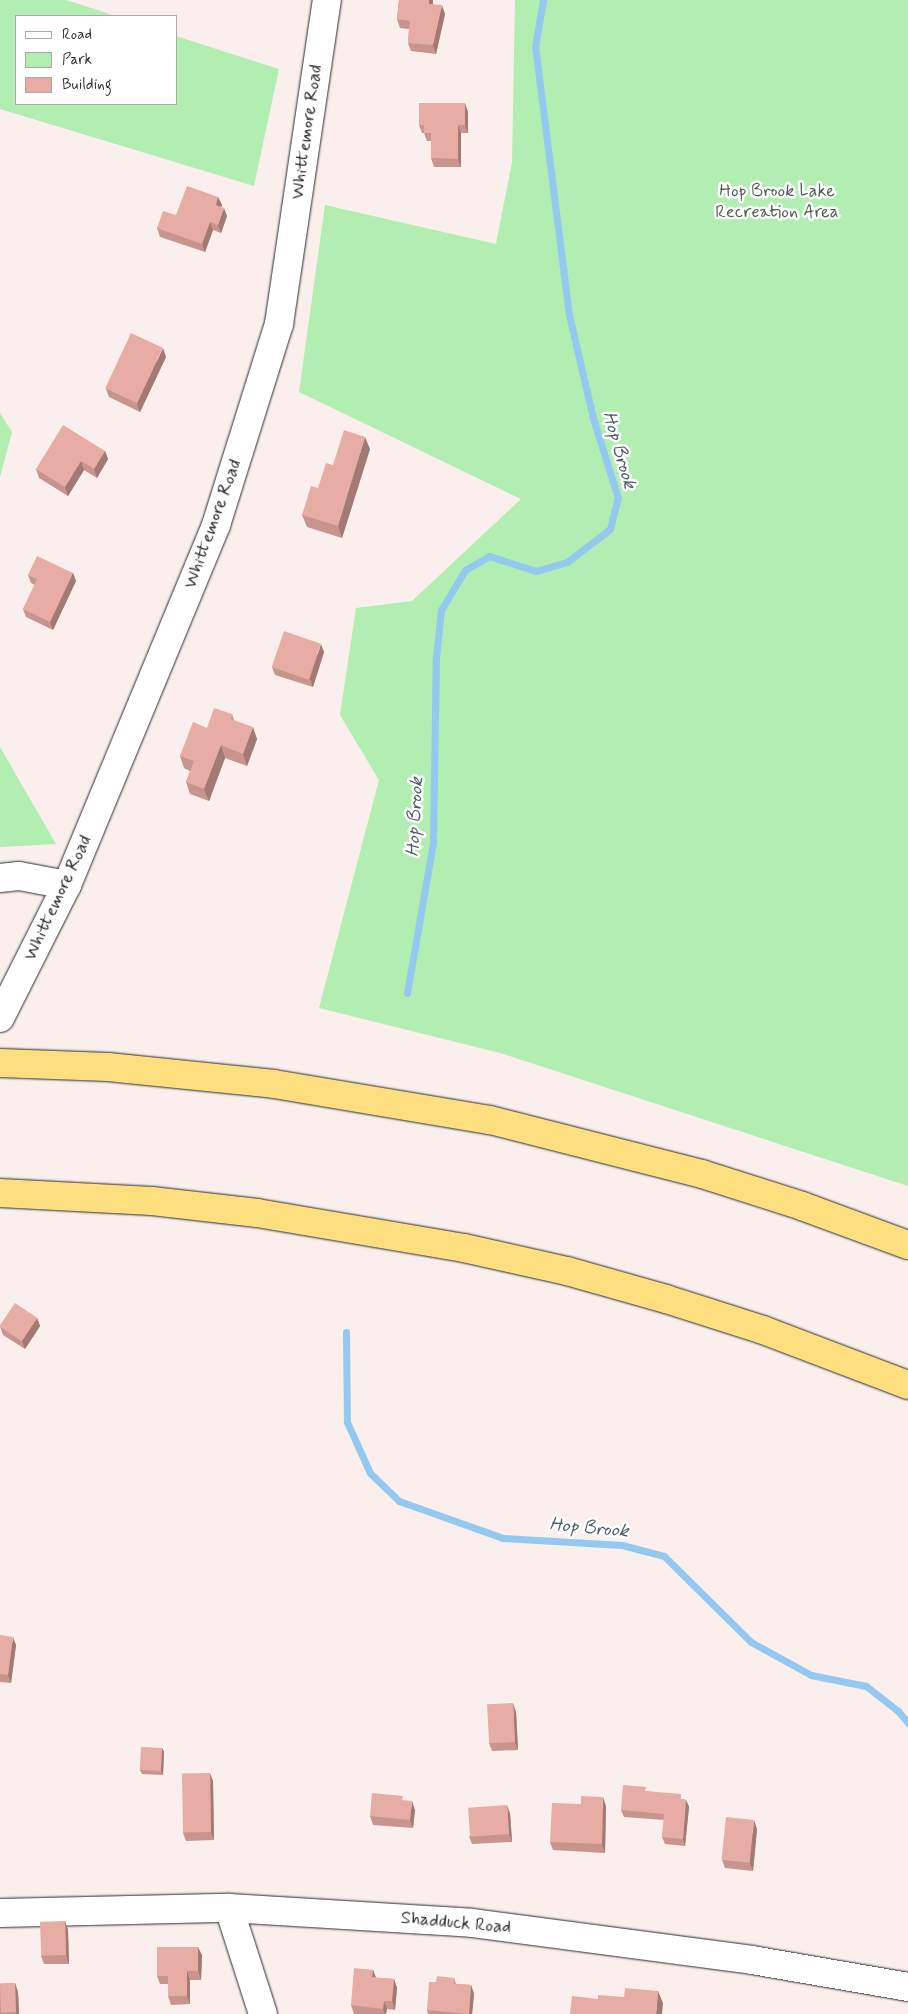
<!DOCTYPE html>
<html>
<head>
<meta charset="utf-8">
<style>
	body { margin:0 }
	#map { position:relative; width:908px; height:2014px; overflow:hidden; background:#faefed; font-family:Mynerve,sans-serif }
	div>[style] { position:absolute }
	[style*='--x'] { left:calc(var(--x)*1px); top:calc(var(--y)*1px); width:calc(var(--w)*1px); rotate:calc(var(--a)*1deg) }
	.green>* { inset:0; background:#b2edb2 }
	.stream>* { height:7px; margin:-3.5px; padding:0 3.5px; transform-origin:3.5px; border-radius:3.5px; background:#93c8f1 }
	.roads { filter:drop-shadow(0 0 1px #2b2b2b) drop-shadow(0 0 1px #2b2b2b) }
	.street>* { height:28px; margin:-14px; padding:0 14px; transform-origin:14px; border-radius:14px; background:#fff }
	.secondary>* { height:28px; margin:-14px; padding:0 14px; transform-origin:14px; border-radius:14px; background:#fff }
	.highway>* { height:28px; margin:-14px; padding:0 14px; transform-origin:14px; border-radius:14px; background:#fddf80 }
	.wall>* { inset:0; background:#c7958d }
	.shaded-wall>* { inset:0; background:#a27973 }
	.building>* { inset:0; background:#e7ada4; transform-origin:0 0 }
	span { translate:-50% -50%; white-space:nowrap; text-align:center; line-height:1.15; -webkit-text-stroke:5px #fff; paint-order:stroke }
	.street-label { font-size:18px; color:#2b2b2b }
	.park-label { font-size:18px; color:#4d5c4d }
	.water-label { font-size:19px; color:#4a5a66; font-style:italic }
	.legend { position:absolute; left:15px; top:15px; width:162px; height:90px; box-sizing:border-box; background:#fff; border:1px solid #aaa; margin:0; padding:6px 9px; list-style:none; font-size:15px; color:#2b2b2b }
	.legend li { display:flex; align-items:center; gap:10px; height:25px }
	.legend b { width:25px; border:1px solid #aaa }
</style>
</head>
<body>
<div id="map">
	<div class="green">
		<i style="clip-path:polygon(0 0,66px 0,116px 16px,16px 16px,16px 104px,176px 104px,176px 36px,279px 69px,254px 186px,0 109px)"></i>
		<i style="clip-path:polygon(515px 0,908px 0,908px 1186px,500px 1053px,319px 1008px,379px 780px,340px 715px,356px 608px,412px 601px,521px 499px,299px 392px,325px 205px,496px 244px,512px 162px)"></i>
		<i style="clip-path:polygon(0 413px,12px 432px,0 477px)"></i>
		<i style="clip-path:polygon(0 747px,56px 844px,0 847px)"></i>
	</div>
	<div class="stream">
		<i style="--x:407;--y:993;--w:153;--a:-80.2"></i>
		<i style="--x:433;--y:842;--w:184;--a:-89.1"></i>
		<i style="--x:436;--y:658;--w:48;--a:-84.1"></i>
		<i style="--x:441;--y:610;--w:47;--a:-59"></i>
		<i style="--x:465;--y:570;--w:28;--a:-30"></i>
		<i style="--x:489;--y:556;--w:49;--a:17.7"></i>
		<i style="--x:536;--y:571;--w:32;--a:-16"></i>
		<i style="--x:567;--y:562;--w:54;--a:-37.5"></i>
		<i style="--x:610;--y:529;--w:32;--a:-76"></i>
		<i style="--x:618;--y:498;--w:84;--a:-107.4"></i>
		<i style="--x:593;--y:418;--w:106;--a:-103.1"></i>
		<i style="--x:569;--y:315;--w:270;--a:-97.2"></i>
		<i style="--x:535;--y:47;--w:48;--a:-80.3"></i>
		<i style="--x:346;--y:1332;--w:90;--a:89.4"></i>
		<i style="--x:347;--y:1422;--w:56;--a:65.7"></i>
		<i style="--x:370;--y:1473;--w:40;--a:44"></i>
		<i style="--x:399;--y:1501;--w:110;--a:19.6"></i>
		<i style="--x:503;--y:1538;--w:119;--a:3.4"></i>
		<i style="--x:622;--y:1545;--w:43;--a:14.7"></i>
		<i style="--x:664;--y:1556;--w:122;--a:44.7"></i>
		<i style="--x:751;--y:1642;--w:68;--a:28.8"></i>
		<i style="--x:811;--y:1675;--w:56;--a:11.3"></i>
		<i style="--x:866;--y:1686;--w:41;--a:38"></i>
		<i style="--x:898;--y:1711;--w:16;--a:50"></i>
	</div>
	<div class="roads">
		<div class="street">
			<i style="--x:0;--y:878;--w:19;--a:-6"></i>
			<i style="--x:19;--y:876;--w:49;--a:10.6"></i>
			<i style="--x:229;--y:1908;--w:111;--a:72.2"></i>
			<i style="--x:0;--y:1913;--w:229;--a:-1.3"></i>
			<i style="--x:229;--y:1908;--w:243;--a:3.5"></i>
			<i style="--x:472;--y:1923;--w:282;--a:7.5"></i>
			<i style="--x:752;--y:1960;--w:158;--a:9.8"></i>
		</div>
		<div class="secondary">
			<i style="--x:0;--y:1018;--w:149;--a:-63.3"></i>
			<i style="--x:67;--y:885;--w:390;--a:-67.5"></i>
			<i style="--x:216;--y:525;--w:211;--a:-72.6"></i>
			<i style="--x:279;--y:324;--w:328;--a:-81.6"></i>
		</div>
		<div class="highway">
			<i style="--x:0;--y:1063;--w:108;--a:2.1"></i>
			<i style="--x:108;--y:1067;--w:167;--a:5.8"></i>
			<i style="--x:274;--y:1084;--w:219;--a:9.5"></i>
			<i style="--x:490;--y:1120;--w:219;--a:14.3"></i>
			<i style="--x:702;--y:1174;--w:105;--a:17.7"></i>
			<i style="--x:802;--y:1206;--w:113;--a:20.2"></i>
			<i style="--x:0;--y:1193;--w:152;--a:3"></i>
			<i style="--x:152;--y:1201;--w:106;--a:6.5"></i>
			<i style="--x:257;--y:1213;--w:210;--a:9.6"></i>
			<i style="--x:464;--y:1248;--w:106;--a:12.6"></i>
			<i style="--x:567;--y:1271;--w:103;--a:15.8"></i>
			<i style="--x:666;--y:1299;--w:102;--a:17.7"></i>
			<i style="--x:763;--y:1330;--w:155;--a:20.8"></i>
		</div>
	</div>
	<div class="wall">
		<i style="clip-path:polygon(399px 0,433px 0,433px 4px,445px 14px,436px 54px,411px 51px,408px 43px,409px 29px,400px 28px,397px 19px)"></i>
		<i style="clip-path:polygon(468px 112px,468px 133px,461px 133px,461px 167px,434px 167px,431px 158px,431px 141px,427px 141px,424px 133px,422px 133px,419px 125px)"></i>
		<i style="clip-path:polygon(218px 197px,222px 205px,221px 207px,227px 216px,221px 233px,213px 230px,205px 252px,160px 237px,157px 228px,176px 215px)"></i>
		<i style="clip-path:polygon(166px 357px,140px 412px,109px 397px,106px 389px)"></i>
		<i style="clip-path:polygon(370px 449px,342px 538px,307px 527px,302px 515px,333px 465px)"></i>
		<i style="clip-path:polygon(105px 451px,108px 459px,97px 478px,84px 470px,68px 496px,39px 478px,36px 469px)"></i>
		<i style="clip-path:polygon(73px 573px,76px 581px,53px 630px,26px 617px,23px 609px,35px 585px,31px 583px,28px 575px)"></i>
		<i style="clip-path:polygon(324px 652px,313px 687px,275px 675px,272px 667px)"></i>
		<i style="clip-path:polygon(232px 714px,234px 720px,257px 739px,247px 766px,225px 758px,209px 801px,190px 794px,186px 782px,190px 771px,184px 768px,180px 756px,207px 728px)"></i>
		<i style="clip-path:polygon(37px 1318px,40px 1326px,25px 1349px,3px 1335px,0 1326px)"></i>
		<i style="clip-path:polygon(0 1635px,16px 1645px,11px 1683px,0 1682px)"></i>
		<i style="clip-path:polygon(516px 1712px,518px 1750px,492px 1751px,489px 1743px)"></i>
		<i style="clip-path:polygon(162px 1748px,164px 1752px,163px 1775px,142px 1774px,140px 1770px)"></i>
		<i style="clip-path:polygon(213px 1781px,214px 1840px,186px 1841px,183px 1833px)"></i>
		<i style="clip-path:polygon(647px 1791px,686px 1800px,689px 1807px,685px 1846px,665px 1844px,662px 1837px,664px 1820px,624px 1817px,621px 1810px)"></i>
		<i style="clip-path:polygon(405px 1801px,415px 1810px,413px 1828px,373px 1825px,370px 1816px)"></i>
		<i style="clip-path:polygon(606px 1806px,605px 1853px,553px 1850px,550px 1842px)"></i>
		<i style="clip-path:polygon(510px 1813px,512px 1842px,472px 1844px,469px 1836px)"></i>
		<i style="clip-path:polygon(757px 1829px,753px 1871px,725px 1868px,722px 1860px)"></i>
		<i style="clip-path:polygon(65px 1921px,68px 1930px,69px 1964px,44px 1964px,41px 1956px)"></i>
		<i style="clip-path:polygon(202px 1955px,201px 1980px,190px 1980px,190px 2004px,171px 2005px,168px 1996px,168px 1984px,160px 1984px,157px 1976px)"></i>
		<i style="clip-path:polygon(373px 1970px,376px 1978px,394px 1979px,397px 1988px,395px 2010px,387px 2009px,386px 2014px,354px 2014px,351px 2005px)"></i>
		<i style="clip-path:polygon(454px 1978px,456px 1984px,471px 1985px,474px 1994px,472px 2014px,428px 2014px,427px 2010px,436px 1982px)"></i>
		<i style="clip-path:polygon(15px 1983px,18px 1992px,19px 2014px,0 2014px,0 1984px)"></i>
	</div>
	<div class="shaded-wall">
		<i style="clip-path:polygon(429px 0,433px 0,432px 12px,429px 4px)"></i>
		<i style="clip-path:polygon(442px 5px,445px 14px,436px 54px,433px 45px)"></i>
		<i style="clip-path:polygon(465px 103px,468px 112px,468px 133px,465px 125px)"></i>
		<i style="clip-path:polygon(458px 125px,461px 133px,461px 167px,458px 159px)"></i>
		<i style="clip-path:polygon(218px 197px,222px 205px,219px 213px,216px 205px)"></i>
		<i style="clip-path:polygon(224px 208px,227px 216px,221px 233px,218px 225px)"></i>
		<i style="clip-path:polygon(210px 222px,213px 230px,205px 252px,202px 244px)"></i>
		<i style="clip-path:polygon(163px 348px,166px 357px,140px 412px,137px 404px)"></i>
		<i style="clip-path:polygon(365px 437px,370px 449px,342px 538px,338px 526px)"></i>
		<i style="clip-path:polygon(105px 451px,108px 459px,97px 478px,94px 469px)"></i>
		<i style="clip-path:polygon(81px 461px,84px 470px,68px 496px,65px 487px)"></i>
		<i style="clip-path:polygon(73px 573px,76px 581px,53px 630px,50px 622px)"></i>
		<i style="clip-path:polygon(321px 644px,324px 652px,313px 687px,310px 679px)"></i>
		<i style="clip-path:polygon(253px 727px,257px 739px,247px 766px,243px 754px)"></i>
		<i style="clip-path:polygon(221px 745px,225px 758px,209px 801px,204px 789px)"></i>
		<i style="clip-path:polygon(37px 1318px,40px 1326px,25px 1349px,22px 1341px)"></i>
		<i style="clip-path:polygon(13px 1637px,16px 1645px,11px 1683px,8px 1675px)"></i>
		<i style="clip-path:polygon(513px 1703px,516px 1712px,518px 1750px,515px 1742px)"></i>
		<i style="clip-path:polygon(162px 1748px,164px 1752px,163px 1775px,161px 1771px)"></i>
		<i style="clip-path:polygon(210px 1773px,213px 1781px,214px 1840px,211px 1832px)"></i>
		<i style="clip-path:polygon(603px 1797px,606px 1806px,605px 1853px,602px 1844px)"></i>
		<i style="clip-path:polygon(686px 1800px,689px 1807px,685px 1846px,683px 1839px)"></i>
		<i style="clip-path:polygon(412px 1801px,415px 1810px,413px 1828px,410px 1820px)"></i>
		<i style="clip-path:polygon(507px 1805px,510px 1813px,512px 1842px,509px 1834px)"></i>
		<i style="clip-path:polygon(754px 1820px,757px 1829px,753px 1871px,750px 1863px)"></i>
		<i style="clip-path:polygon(65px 1921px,68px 1930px,69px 1964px,66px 1955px)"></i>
		<i style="clip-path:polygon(198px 1947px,202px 1955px,201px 1980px,198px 1971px)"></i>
		<i style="clip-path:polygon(373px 1970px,376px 1978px,372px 1977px)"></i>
		<i style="clip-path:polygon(187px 1971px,190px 1980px,190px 2004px,187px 1996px)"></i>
		<i style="clip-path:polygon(394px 1979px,397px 1988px,395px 2010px,392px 2001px)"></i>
		<i style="clip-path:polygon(15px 1983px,18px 1992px,19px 2014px,17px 2014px,16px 2012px)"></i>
		<i style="clip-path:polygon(471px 1985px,474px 1994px,472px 2014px,469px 2014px)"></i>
		<i style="clip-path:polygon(658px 1991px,663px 2003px,662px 2014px,656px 2014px)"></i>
		<i style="clip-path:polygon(384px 2001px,387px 2009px,386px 2014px,385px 2014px,383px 2009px)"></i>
	</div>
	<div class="building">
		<i style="clip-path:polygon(399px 0,429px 0,429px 4px,442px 5px,433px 45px,408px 43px,410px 21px,397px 19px)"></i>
		<i style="clip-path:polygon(419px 103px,465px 103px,465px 125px,458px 125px,458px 159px,431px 158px,431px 133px,424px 133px,424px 125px,419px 125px)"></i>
		<i style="clip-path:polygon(187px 186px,218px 197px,216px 205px,224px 208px,218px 225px,210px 222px,202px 244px,157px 228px,163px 211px,176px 215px)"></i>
		<i style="left:131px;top:333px;width:35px;height:61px;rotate:25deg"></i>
		<i style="clip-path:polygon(63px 425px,105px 451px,94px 469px,81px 461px,65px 487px,36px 469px)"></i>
		<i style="clip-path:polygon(344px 430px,365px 437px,338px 526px,302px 515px,311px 486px,318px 488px,326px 463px,333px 465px)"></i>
		<i style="clip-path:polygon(37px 556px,73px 573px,50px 622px,23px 609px,37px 579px,28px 575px)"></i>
		<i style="left:284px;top:631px;width:39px;height:38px;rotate:19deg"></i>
		<i style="clip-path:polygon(214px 708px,232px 714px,231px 719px,253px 727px,243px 754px,221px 745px,204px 789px,186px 782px,194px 761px,180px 756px,193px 722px,207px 728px)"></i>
		<i style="left:15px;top:1303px;width:27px;height:28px;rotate:34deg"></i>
		<i style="clip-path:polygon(0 1635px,13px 1637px,8px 1675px,0 1674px)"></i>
		<i style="left:513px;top:1703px;width:39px;height:26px;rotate:87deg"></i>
		<i style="left:141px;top:1747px;width:21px;height:23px;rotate:3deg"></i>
		<i style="left:210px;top:1773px;width:59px;height:28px;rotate:89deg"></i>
		<i style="clip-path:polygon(623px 1785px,646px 1787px,645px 1791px,681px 1794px,681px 1799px,686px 1800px,683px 1839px,662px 1837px,664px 1814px,621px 1810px)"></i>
		<i style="clip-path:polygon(372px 1793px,403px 1796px,402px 1800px,412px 1801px,410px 1820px,370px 1816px)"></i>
		<i style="clip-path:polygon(581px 1796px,603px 1797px,602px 1844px,550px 1842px,552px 1803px,581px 1804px)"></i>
		<i style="left:507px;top:1805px;width:29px;height:39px;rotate:86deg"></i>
		<i style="left:726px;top:1817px;width:28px;height:43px;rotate:6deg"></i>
		<i style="left:65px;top:1921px;width:34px;height:25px;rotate:88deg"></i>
		<i style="clip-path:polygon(157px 1947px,198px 1947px,198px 1971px,187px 1971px,187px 1996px,168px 1996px,168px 1976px,157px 1976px)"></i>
		<i style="clip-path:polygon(354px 1968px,373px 1970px,372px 1977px,394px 1979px,392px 2001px,384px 2001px,383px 2009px,351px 2005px)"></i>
		<i style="clip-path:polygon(437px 1976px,454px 1978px,454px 1984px,471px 1985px,469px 2014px,427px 2010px,429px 1982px,436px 1982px)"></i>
		<i style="left:15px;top:1983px;width:29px;height:15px;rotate:88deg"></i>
		<i style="clip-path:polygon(625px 1988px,658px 1991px,656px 2014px,570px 2014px,572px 1996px,598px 1999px,598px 1995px,624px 1997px)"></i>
	</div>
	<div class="street-label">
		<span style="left:307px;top:132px;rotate:-82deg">Whittemore Road</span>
		<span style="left:213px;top:524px;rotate:-70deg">Whittemore Road</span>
		<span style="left:58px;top:898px;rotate:-65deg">Whittemore Road</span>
		<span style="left:456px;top:1923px;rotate:5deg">Shadduck Road</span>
	</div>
	<div class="park-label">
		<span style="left:777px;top:202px">Hop Brook Lake<br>Recreation Area</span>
	</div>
	<div class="water-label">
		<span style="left:619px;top:450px;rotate:74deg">Hop Brook</span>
		<span style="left:415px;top:817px;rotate:-87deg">Hop Brook</span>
		<span style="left:589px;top:1528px;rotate:5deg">Hop Brook</span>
	</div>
	<ul class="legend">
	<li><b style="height:6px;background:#fff"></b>Road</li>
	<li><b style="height:14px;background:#b2edb2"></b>Park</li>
	<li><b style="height:14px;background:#e7ada4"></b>Building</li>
	</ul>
</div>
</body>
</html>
